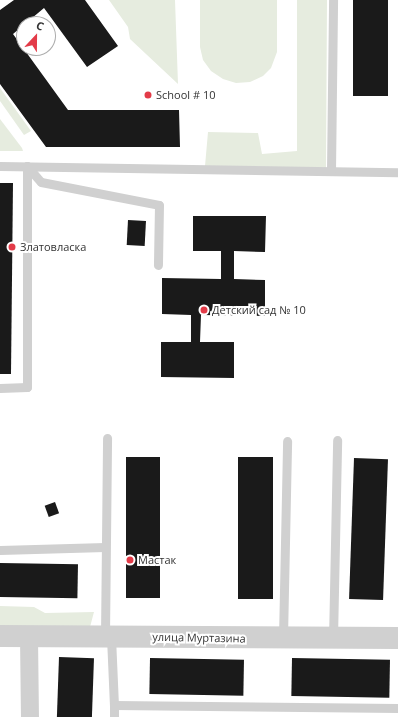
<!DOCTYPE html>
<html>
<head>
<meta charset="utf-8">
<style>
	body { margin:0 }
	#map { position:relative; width:398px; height:717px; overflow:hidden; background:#fff; font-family:"Open Sans",sans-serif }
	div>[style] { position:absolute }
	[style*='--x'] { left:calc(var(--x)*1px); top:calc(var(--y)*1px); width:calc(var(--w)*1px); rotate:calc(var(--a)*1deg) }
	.green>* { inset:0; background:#e6ecdf }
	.building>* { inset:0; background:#1a1a1a; transform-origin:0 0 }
	.service>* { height:9px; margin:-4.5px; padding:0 4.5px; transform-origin:4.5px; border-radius:4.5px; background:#d0d0d0 }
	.minor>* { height:18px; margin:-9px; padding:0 9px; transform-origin:9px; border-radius:9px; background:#d0d0d0 }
	.tertiary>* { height:22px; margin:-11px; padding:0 11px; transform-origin:11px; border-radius:11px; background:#d0d0d0 }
	.dots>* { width:11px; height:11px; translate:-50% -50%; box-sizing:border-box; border:2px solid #fff; border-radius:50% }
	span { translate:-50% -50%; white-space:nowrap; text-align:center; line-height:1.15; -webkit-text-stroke:4px #fff; paint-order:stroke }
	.poi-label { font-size:11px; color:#333 }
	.left { translate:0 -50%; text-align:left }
	.street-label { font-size:11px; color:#333 }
	.north { position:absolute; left:16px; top:16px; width:40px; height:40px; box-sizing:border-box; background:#fff; border:1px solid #adadad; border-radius:50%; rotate:22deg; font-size:11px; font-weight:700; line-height:16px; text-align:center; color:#333 }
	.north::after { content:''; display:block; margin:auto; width:14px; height:18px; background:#e33b48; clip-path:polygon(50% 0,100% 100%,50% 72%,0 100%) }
</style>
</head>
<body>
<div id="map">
	<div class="green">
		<i style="clip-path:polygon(109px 0,175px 0,178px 84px,130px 39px,128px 27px)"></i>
		<i style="clip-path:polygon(200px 0,277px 0,277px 52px,271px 68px,263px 76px,250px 82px,236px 83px,223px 79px,211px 71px,203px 60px,200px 47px)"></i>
		<i style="clip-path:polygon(297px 0,327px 0,326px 168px,205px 166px,208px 132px,258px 133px,262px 154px,297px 151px)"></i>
		<i style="clip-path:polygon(0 88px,31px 131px,24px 135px,0 101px)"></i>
		<i style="clip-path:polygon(0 119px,22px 148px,23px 151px,0 151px)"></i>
		<i style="clip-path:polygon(0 606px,34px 607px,45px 613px,94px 612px,90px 627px,0 626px)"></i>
	</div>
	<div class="building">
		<i style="clip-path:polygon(14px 0,85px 0,118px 46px,87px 67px,44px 8px,13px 34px,68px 110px,179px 110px,180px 147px,46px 147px,0 84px,0 10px)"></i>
		<i style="left:353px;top:0;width:35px;height:96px"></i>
		<i style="clip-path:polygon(0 183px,13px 183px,11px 374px,0 374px)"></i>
		<i style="clip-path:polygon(193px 216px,266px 216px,265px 252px,234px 251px,234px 279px,265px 280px,265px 316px,201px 315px,200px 342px,234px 342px,234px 378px,161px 377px,161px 342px,191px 342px,191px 315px,162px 314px,162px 278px,221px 279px,221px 251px,193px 251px)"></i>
		<i style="left:128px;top:220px;width:18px;height:25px;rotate:3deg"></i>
		<i style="left:126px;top:457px;width:34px;height:141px"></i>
		<i style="left:238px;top:457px;width:35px;height:142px"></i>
		<i style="left:354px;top:458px;width:34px;height:141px;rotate:2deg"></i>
		<i style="left:55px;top:502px;width:12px;height:11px;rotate:70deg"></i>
		<i style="left:0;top:563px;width:78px;height:34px;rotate:1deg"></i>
		<i style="left:59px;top:657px;width:35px;height:60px;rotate:2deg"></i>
		<i style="left:150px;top:658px;width:94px;height:36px;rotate:1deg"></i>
		<i style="left:292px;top:658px;width:98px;height:38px;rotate:1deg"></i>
	</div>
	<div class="service">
		<i style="--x:0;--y:166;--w:398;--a:0.9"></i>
		<i style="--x:27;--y:166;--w:21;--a:49"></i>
		<i style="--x:41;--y:182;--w:120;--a:11"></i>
		<i style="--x:159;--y:205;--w:60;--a:91"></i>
		<i style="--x:331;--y:171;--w:171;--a:-89.3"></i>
		<i style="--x:0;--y:388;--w:27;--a:-2"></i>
		<i style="--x:27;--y:387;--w:221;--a:-90"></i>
		<i style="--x:0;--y:550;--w:105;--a:-1.6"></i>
		<i style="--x:105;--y:636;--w:198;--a:-89.4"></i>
		<i style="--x:111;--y:637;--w:68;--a:87.5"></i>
		<i style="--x:283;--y:638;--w:197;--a:-88.8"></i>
		<i style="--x:333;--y:639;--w:199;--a:-88.8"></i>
		<i style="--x:114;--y:717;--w:12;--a:-90"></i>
		<i style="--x:114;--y:705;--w:284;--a:0.6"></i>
	</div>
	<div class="minor">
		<i style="--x:29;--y:637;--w:80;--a:89.3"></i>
	</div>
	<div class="tertiary">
		<i style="--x:0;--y:636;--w:398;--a:0.3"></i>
	</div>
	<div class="dots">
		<i style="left:148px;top:95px;background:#e33b48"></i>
		<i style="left:12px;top:247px;background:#e33b48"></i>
		<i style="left:204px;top:310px;background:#e33b48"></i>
		<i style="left:130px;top:560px;background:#e33b48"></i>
	</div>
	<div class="poi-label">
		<span class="left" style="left:156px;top:95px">School # 10</span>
		<span class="left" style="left:20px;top:247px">Златовласка</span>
		<span class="left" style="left:212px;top:310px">Детский сад № 10</span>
		<span class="left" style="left:138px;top:560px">Мастак</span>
	</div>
	<div class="street-label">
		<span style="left:199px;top:638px;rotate:1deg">улица Муртазина</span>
	</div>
	<div class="north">С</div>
</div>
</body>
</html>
